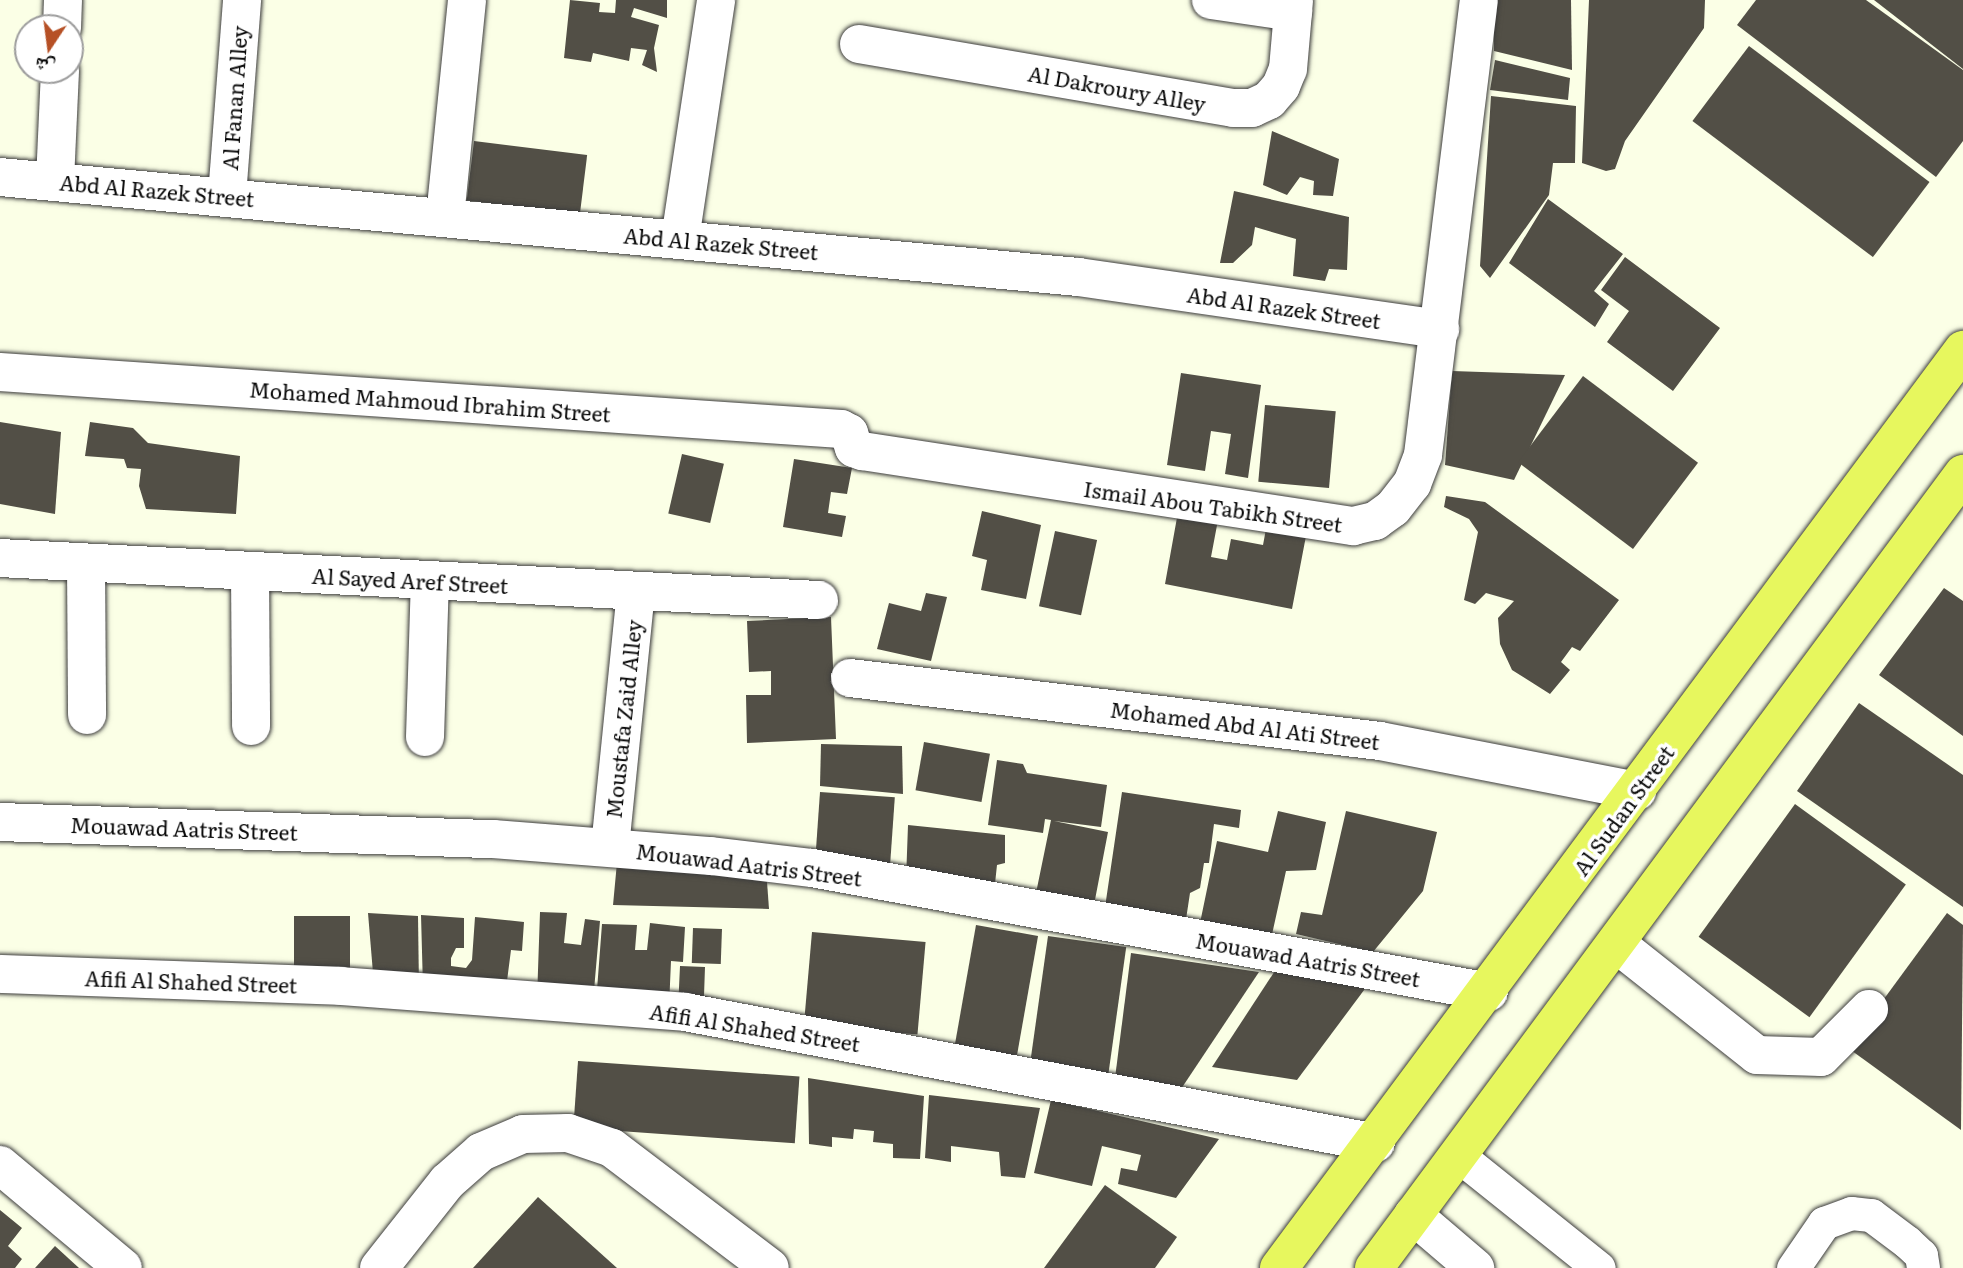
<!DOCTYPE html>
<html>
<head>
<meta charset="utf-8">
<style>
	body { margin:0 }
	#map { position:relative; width:1963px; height:1268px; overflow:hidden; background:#fbffe6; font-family:Literata,"Noto Naskh Arabic",serif }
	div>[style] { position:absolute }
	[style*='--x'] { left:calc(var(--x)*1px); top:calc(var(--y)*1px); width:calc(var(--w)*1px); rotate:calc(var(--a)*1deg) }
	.building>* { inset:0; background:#524f46; transform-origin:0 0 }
	.roads { filter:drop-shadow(0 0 2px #3c3c3c) drop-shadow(0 0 2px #3c3c3c) }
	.lane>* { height:33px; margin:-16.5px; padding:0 16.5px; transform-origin:16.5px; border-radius:16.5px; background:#fff }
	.street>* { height:38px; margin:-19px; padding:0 19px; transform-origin:19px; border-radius:19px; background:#fff }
	.primary>* { height:38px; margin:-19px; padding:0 19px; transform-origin:19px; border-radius:19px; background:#e7f75e }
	span { translate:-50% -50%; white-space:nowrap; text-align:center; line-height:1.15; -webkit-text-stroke:7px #fff; paint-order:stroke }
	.street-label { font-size:21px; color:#090909 }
	.north { position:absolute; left:14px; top:14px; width:70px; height:70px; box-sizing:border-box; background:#fff; border:2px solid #9d9d9d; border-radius:50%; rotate:193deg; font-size:19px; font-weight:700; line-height:28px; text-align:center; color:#090909 }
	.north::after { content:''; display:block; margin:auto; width:24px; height:32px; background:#b65025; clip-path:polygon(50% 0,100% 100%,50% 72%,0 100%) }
</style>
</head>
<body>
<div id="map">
	<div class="building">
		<i style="clip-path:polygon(570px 0,600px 3px,599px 12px,615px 13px,616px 0,667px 0,667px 18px,634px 8px,631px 17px,659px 25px,654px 48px,657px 72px,642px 65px,647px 50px,631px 48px,629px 61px,593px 53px,591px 62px,564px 58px)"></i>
		<i style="clip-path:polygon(1494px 0,1571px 0,1572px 70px,1494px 51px)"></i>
		<i style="clip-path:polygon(1589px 0,1705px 0,1704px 28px,1625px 141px,1615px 169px,1606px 171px,1582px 163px)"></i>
		<i style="clip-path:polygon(1756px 0,1866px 0,1963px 70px,1963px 141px,1936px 177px,1737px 25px)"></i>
		<i style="clip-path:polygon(1874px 0,1963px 0,1963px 69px)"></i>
		<i style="left:1749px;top:46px;width:226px;height:94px;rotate:37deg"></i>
		<i style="clip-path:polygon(1495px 60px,1570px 78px,1568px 100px,1490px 90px)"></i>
		<i style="clip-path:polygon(1491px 96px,1576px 106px,1575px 163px,1553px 163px,1549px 195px,1490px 278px,1480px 266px)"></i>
		<i style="clip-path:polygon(1272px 131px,1339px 159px,1333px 196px,1313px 195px,1314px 181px,1300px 177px,1287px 195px,1263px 185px)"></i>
		<i style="left:474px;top:141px;width:114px;height:60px;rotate:7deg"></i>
		<i style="clip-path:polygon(1234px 191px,1349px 217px,1347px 270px,1329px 269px,1325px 281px,1293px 276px,1296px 239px,1255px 227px,1252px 245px,1233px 263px,1220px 263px)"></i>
		<i style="clip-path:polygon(1548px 199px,1623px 254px,1594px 291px,1609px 304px,1595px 327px,1509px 263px)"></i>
		<i style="clip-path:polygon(1625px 257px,1720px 328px,1673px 391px,1607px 342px,1629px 311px,1601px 290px)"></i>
		<i style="clip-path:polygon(1452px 371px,1565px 375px,1514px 480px,1445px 465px)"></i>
		<i style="clip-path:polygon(1181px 373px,1261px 385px,1248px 478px,1225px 474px,1231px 434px,1211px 431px,1205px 471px,1167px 465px)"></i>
		<i style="left:1583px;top:376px;width:144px;height:108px;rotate:37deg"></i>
		<i style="left:1265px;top:405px;width:71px;height:77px;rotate:5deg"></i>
		<i style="clip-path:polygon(0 422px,61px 432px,55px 514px,0 504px)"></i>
		<i style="clip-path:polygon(90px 422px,133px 428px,148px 443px,240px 456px,236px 514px,146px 509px,139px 486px,141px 469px,127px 468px,124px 459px,85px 456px)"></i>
		<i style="left:682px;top:454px;width:43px;height:61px;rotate:13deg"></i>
		<i style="clip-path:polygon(794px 459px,852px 468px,847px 494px,831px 492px,828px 513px,846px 516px,842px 537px,783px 527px)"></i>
		<i style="clip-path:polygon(1446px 496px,1485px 502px,1619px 600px,1580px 651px,1572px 647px,1561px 662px,1570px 670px,1550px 694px,1512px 670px,1500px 644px,1498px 618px,1514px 601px,1486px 593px,1475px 604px,1464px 600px,1478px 532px,1469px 519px,1444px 507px)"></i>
		<i style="clip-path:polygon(982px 511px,1041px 525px,1026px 599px,981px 590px,987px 560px,972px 556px)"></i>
		<i style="clip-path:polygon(1178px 512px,1218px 520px,1211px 557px,1227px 560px,1231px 539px,1263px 545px,1266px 529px,1306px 536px,1292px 609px,1165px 584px)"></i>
		<i style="left:1055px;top:531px;width:43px;height:77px;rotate:12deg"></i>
		<i style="clip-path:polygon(1944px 588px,1963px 601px,1963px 736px,1879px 675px)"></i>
		<i style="clip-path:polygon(926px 593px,947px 597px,931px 661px,877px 649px,889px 603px,921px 611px)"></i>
		<i style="clip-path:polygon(831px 617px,836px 739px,747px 743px,746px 695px,771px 695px,771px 671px,749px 672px,747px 621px)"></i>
		<i style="clip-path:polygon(1859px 703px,1963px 775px,1963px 907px,1797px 791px)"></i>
		<i style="left:924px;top:742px;width:67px;height:49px;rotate:10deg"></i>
		<i style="clip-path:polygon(821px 744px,902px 746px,903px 794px,820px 786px)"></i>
		<i style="clip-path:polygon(997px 760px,1023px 764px,1027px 773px,1107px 785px,1101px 827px,1054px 821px,1108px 832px,1094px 905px,1036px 893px,1051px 820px,1045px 819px,1043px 833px,988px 825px)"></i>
		<i style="left:820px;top:792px;width:75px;height:74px;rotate:4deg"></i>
		<i style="clip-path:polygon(1122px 792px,1241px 810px,1239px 828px,1214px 824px,1209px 863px,1204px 863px,1200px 888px,1190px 893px,1185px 926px,1104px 914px)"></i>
		<i style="left:1795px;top:804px;width:137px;height:164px;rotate:36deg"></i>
		<i style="clip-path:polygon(1278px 811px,1326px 822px,1316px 870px,1286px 871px,1271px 939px,1200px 923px,1217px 841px,1268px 852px)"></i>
		<i style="clip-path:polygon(1346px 811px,1437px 832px,1423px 891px,1373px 952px,1296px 934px,1301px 912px,1322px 915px)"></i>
		<i style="clip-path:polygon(908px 825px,1005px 835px,1005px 863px,997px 865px,994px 893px,906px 880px)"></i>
		<i style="clip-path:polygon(618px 852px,766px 868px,769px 909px,613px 905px)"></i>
		<i style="clip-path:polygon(540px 912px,567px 913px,564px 943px,581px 945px,585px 919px,600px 921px,593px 1002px,537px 999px)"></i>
		<i style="clip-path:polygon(368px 913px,418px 916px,419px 989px,374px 985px)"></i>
		<i style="clip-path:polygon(1947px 913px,1963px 925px,1961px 1130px,1848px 1048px)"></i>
		<i style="clip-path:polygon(421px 915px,464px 918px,464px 948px,456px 948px,451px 958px,451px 966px,466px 968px,472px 960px,475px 917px,524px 922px,522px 951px,511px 950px,507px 981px,423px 988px)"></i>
		<i style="left:294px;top:916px;width:56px;height:65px"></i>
		<i style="clip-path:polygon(650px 923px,685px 927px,683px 962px,671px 961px,669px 1007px,596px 1003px,602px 924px,637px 925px,635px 950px,647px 950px)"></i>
		<i style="left:976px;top:925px;width:63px;height:124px;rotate:10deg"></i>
		<i style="left:693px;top:928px;width:29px;height:35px;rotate:2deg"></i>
		<i style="left:812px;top:932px;width:114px;height:93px;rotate:5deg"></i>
		<i style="left:1048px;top:936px;width:79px;height:129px;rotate:8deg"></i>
		<i style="clip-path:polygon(1131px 953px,1259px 972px,1181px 1089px,1115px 1078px)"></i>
		<i style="clip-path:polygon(1284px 957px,1376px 974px,1297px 1080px,1212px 1067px)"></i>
		<i style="clip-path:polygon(680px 966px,705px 967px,704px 996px,714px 998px,713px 1014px,678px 1009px)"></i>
		<i style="left:578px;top:1061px;width:222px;height:67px;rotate:4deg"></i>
		<i style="clip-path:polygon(808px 1078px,924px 1096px,920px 1159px,893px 1158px,893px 1144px,873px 1142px,874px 1131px,854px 1129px,853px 1139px,832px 1137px,832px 1147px,809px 1144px)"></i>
		<i style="clip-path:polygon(929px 1095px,1040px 1108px,1025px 1178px,1001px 1176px,999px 1152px,951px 1146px,951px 1162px,925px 1158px)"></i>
		<i style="clip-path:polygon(1051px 1100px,1219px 1139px,1176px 1198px,1118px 1184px,1121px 1168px,1137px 1171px,1141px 1155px,1102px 1146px,1092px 1186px,1034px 1173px)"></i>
		<i style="clip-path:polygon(1105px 1185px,1177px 1237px,1155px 1268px,1044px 1268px)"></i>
		<i style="clip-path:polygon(538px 1197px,617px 1268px,473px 1268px)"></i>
		<i style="clip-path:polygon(0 1210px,22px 1228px,8px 1246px,22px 1259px,15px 1268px,0 1268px)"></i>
		<i style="clip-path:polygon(55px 1246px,79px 1268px,35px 1268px)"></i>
	</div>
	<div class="roads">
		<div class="lane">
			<i style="--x:1459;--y:1156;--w:179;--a:38.7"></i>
			<i style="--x:1793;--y:1268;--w:55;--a:-55.4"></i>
			<i style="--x:1824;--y:1223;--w:29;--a:-20"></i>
			<i style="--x:1851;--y:1213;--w:20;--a:6"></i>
			<i style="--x:1871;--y:1215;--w:45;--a:36.9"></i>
			<i style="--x:1907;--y:1242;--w:19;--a:43"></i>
			<i style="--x:1921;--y:1255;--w:13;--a:81"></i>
		</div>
		<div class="street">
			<i style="--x:1211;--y:0;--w:83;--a:8.3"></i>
			<i style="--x:62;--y:28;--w:28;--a:-88"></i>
			<i style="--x:859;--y:44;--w:379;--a:9.7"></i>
			<i style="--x:1233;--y:108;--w:19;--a:0"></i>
			<i style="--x:1252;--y:108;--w:19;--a:-25"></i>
			<i style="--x:1269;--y:100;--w:18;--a:-49"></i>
			<i style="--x:1281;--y:86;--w:18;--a:-68"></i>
			<i style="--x:1288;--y:69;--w:69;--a:-85"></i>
			<i style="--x:0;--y:177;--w:1083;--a:5.3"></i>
			<i style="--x:1078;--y:277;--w:366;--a:8.2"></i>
			<i style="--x:55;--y:181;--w:111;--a:-87.4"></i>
			<i style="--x:227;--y:196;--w:197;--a:-85.6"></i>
			<i style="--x:445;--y:217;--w:218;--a:-84.2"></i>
			<i style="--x:680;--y:239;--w:242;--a:-81.4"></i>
			<i style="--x:0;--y:372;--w:843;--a:3.88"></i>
			<i style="--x:841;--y:429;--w:9;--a:27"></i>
			<i style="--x:849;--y:433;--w:16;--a:72"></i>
			<i style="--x:854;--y:448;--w:9;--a:21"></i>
			<i style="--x:862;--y:451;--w:497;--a:8.7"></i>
			<i style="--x:1353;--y:526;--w:23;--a:-13"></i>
			<i style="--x:1375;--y:521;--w:22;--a:-36"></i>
			<i style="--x:1393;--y:508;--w:31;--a:-52"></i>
			<i style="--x:1412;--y:484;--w:31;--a:-69"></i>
			<i style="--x:1423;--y:455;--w:458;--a:-83"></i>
			<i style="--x:0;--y:558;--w:820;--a:2.94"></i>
			<i style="--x:86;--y:563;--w:152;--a:89.6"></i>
			<i style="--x:250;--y:571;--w:155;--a:89.6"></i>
			<i style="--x:850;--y:678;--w:534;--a:6.78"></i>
			<i style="--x:1380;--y:741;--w:262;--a:11"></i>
			<i style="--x:425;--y:737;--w:156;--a:-88.2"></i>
			<i style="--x:0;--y:822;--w:493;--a:2"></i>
			<i style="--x:493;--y:839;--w:219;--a:4.5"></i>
			<i style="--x:711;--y:856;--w:102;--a:6.8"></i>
			<i style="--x:812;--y:868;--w:688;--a:10.38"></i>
			<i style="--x:610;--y:847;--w:257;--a:-84.2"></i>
			<i style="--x:1618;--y:945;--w:177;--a:38.4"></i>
			<i style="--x:1757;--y:1055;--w:64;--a:1.8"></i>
			<i style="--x:1821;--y:1057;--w:68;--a:-45"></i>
			<i style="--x:0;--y:974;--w:341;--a:2"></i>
			<i style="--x:341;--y:986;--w:345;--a:4.3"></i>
			<i style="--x:685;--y:1012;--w:703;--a:10.73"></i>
			<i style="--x:0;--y:1165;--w:160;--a:39.9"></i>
			<i style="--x:1413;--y:1215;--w:82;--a:40.5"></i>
			<i style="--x:379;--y:1268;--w:110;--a:-51.7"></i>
			<i style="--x:447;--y:1182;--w:45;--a:-41.4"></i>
			<i style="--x:481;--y:1152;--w:46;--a:-23.2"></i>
			<i style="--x:523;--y:1134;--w:45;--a:-1.3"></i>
			<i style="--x:568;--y:1133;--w:46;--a:18.8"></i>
			<i style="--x:612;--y:1148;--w:198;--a:37.2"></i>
		</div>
		<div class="primary">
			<i style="--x:1279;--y:1268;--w:1145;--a:-53.31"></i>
			<i style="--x:1374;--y:1268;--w:989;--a:-53.43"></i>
		</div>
	</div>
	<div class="street-label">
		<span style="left:1117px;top:88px;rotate:10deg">Al Dakroury Alley</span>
		<span style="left:234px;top:98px;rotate:-86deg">Al Fanan Alley</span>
		<span style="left:157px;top:190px;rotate:5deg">Abd Al Razek Street</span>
		<span style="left:721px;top:243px;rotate:5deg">Abd Al Razek Street</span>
		<span style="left:1284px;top:307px;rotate:8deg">Abd Al Razek Street</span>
		<span style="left:430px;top:401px;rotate:4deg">Mohamed Mahmoud Ibrahim Street</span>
		<span style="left:1213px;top:506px;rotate:8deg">Ismail Abou Tabikh Street</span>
		<span style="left:410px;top:580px;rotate:3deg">Al Sayed Aref Street</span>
		<span style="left:623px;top:719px;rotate:-84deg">Moustafa Zaid Alley</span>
		<span style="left:1245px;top:725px;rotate:7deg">Mohamed Abd Al Ati Street</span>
		<span style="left:1623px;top:810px;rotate:-54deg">Al Sudan Street</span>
		<span style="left:184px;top:828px;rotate:2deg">Mouawad Aatris Street</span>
		<span style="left:749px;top:864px;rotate:7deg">Mouawad Aatris Street</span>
		<span style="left:1308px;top:959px;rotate:10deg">Mouawad Aatris Street</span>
		<span style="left:191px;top:981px;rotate:2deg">Afifi Al Shahed Street</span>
		<span style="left:755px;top:1027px;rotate:9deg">Afifi Al Shahed Street</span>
	</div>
	<div class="north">ش</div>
</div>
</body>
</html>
